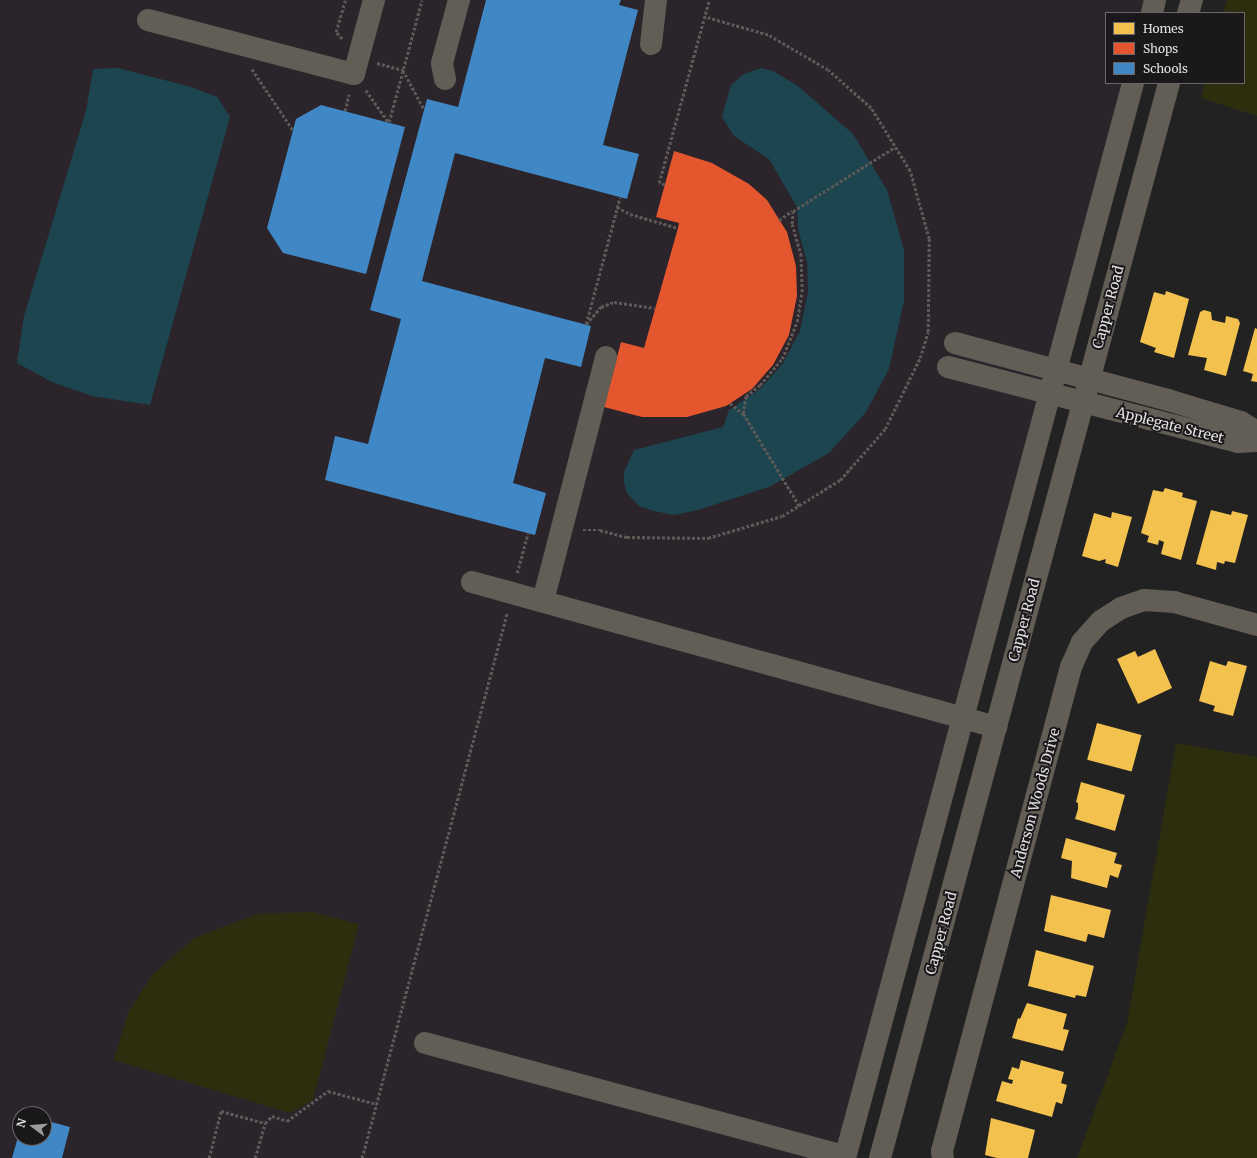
<!DOCTYPE html>
<html>
<head>
<meta charset="utf-8">
<style>
	body { margin:0 }
	#map { position:relative; width:1257px; height:1158px; overflow:hidden; background:#232223; font-family:Merriweather,serif }
	div>[style] { position:absolute }
	[style*='--x'] { left:calc(var(--x)*1px); top:calc(var(--y)*1px); width:calc(var(--w)*1px); rotate:calc(var(--a)*1deg) }
	.built>* { inset:0; background:#2b242b }
	.green>* { inset:0; background:#2d2e0d }
	.water>* { inset:0; background:#1c454f }
	.homes>* { inset:0; background:#f2c14e; transform-origin:0 0 }
	.shops>* { inset:0; background:#e4572e }
	.schools>* { inset:0; background:#3f88c5 }
	.path>* { height:2.5px; margin-top:-1.25px; transform-origin:0; background:repeating-linear-gradient(90deg,#5d5956 0 3px,transparent 0 5px) }
	.minor>* { height:22px; margin:-11px; padding:0 11px; transform-origin:11px; border-radius:11px; background:#625e56 }
	span { translate:-50% -50%; white-space:nowrap; text-align:center; line-height:1.15; -webkit-text-stroke:4px #1b181b; paint-order:stroke }
	.street-label { font-size:14px; color:#e1dfe1 }
	.legend { position:absolute; left:1105px; top:12px; width:140px; height:72px; box-sizing:border-box; background:#1b181b; border:1px solid #6a686a; margin:0; padding:5px 7px; list-style:none; font-size:12px; color:#e1dfe1 }
	.legend li { display:flex; align-items:center; gap:8px; height:20px }
	.legend b { width:20px; border:1px solid #6a686a }
	.north { position:absolute; left:12px; top:1106px; width:40px; height:40px; box-sizing:border-box; background:#1b181b; border:1px solid #6a686a; border-radius:50%; rotate:286deg; font-size:11px; font-weight:700; line-height:16px; text-align:center; color:#e1dfe1 }
	.north::after { content:''; display:block; margin:auto; width:14px; height:18px; background:#9e9d9e; clip-path:polygon(50% 0,100% 100%,50% 72%,0 100%) }
</style>
</head>
<body>
<div id="map">
	<div class="built">
		<i style="clip-path:polygon(evenodd,0 0,1153px 0,1150px 13px,1106px 13px,1106px 83px,1131px 83px,844px 1158px,0 1158px,0 0,20px 1114px,44px 1114px,44px 1138px,20px 1138px,20px 1114px)"></i>
	</div>
	<div class="green">
		<i style="clip-path:polygon(1227px 0,1257px 0,1257px 116px,1201px 98px,1205px 83px,1244px 83px,1244px 13px,1223px 13px)"></i>
		<i style="clip-path:polygon(1176px 743px,1257px 757px,1257px 1158px,1077px 1158px,1127px 1023px)"></i>
		<i style="clip-path:polygon(312px 912px,359px 924px,313px 1100px,290px 1113px,114px 1060px,128px 1013px,152px 975px,196px 937px,257px 914px)"></i>
	</div>
	<div class="water">
		<i style="clip-path:polygon(118px 68px,191px 87px,217px 97px,230px 117px,150px 405px,92px 396px,52px 382px,17px 363px,24px 316px,86px 111px,93px 69px)"></i>
		<i style="clip-path:polygon(761px 68px,773px 71px,798px 86px,853px 134px,887px 190px,904px 250px,904px 301px,889px 369px,866px 412px,829px 453px,769px 487px,698px 510px,674px 515px,654px 511px,639px 506px,627px 493px,624px 483px,624px 472px,634px 450px,723px 427px,729px 410px,761px 388px,783px 363px,800px 331px,808px 292px,807px 262px,798px 229px,797px 207px,769px 159px,734px 136px,722px 117px,731px 85px,744px 74px)"></i>
	</div>
	<div class="homes">
		<i style="clip-path:polygon(1166px 291px,1189px 299px,1174px 358px,1154px 352px,1156px 348px,1140px 342px,1154px 292px,1165px 295px)"></i>
		<i style="clip-path:polygon(1204px 310px,1211px 312px,1212px 320px,1225px 323px,1226px 316px,1238px 319px,1240px 323px,1226px 376px,1204px 370px,1207px 358px,1188px 355px,1200px 312px)"></i>
		<i style="clip-path:polygon(1255px 328px,1257px 329px,1257px 382px,1251px 381px,1253px 374px,1243px 371px)"></i>
		<i style="clip-path:polygon(1165px 488px,1183px 493px,1182px 497px,1197px 501px,1181px 560px,1161px 554px,1164px 542px,1159px 540px,1158px 545px,1147px 542px,1149px 536px,1141px 533px,1153px 490px,1163px 492px)"></i>
		<i style="clip-path:polygon(1211px 510px,1231px 515px,1232px 511px,1248px 515px,1235px 563px,1225px 561px,1224px 564px,1217px 562px,1216px 570px,1196px 564px)"></i>
		<i style="clip-path:polygon(1112px 512px,1132px 517px,1118px 567px,1105px 563px,1106px 559px,1099px 561px,1082px 556px,1094px 513px,1111px 518px)"></i>
		<i style="clip-path:polygon(1155px 649px,1172px 688px,1138px 704px,1117px 659px,1135px 651px,1138px 657px)"></i>
		<i style="clip-path:polygon(1210px 661px,1226px 666px,1228px 661px,1247px 666px,1233px 716px,1213px 711px,1215px 706px,1199px 701px)"></i>
		<i style="left:1097px;top:723px;width:46px;height:38px;rotate:15deg"></i>
		<i style="clip-path:polygon(1081px 782px,1125px 795px,1115px 831px,1075px 819px,1078px 809px,1078px 803px,1076px 802px)"></i>
		<i style="clip-path:polygon(1066px 838px,1117px 853px,1114px 863px,1122px 865px,1118px 878px,1110px 875px,1107px 888px,1071px 878px,1072px 861px,1061px 858px)"></i>
		<i style="clip-path:polygon(1051px 895px,1111px 910px,1104px 938px,1088px 934px,1086px 942px,1044px 931px)"></i>
		<i style="clip-path:polygon(1036px 950px,1094px 966px,1086px 997px,1076px 995px,1075px 998px,1028px 986px)"></i>
		<i style="clip-path:polygon(1027px 1003px,1067px 1014px,1063px 1029px,1069px 1030px,1063px 1051px,1012px 1038px,1018px 1018px,1020px 1019px)"></i>
		<i style="clip-path:polygon(1021px 1060px,1064px 1072px,1061px 1083px,1067px 1085px,1062px 1104px,1056px 1102px,1052px 1117px,996px 1101px,1002px 1081px,1012px 1084px,1013px 1080px,1008px 1079px,1012px 1067px,1019px 1069px)"></i>
		<i style="clip-path:polygon(991px 1118px,1035px 1130px,1028px 1158px,997px 1158px,985px 1155px)"></i>
	</div>
	<div class="shops">
		<i style="clip-path:polygon(674px 151px,712px 163px,749px 184px,767px 200px,787px 232px,796px 266px,797px 296px,789px 335px,773px 365px,752px 389px,726px 406px,687px 417px,642px 417px,604px 407px,621px 342px,644px 348px,678px 228px,679px 223px,656px 217px)"></i>
	</div>
	<div class="schools">
		<i style="clip-path:polygon(486px 0,621px 0,619px 5px,638px 10px,603px 145px,639px 154px,627px 199px,455px 153px,422px 281px,591px 326px,581px 367px,545px 358px,513px 483px,546px 493px,535px 535px,325px 480px,335px 436px,368px 444px,401px 319px,370px 310px,427px 99px,458px 107px)"></i>
		<i style="clip-path:polygon(321px 105px,405px 127px,366px 274px,283px 253px,267px 228px,296px 119px)"></i>
		<i style="clip-path:polygon(44px 1120px,70px 1127px,62px 1158px,12px 1158px,20px 1130px,20px 1138px,44px 1138px)"></i>
	</div>
	<div class="path">
		<i style="--x:342;--y:39;--w:9;--a:-131"></i>
		<i style="--x:336;--y:32;--w:33;--a:-74"></i>
		<i style="--x:377;--y:63;--w:27;--a:15"></i>
		<i style="--x:403;--y:70;--w:44;--a:61.7"></i>
		<i style="--x:252;--y:69;--w:73;--a:56.1"></i>
		<i style="--x:366;--y:90;--w:40;--a:55.1"></i>
		<i style="--x:345;--y:111;--w:17;--a:-77"></i>
		<i style="--x:389;--y:122;--w:126;--a:-74.9"></i>
		<i style="--x:665;--y:185;--w:6;--a:-162"></i>
		<i style="--x:659;--y:183;--w:190;--a:-74.7"></i>
		<i style="--x:617;--y:207;--w:15;--a:28"></i>
		<i style="--x:630;--y:214;--w:50;--a:16.3"></i>
		<i style="--x:779;--y:220;--w:16;--a:-35"></i>
		<i style="--x:586;--y:324;--w:131;--a:-75"></i>
		<i style="--x:586;--y:324;--w:23;--a:-49"></i>
		<i style="--x:601;--y:307;--w:14;--a:-21"></i>
		<i style="--x:614;--y:302;--w:41;--a:8.3"></i>
		<i style="--x:730;--y:403;--w:17;--a:40"></i>
		<i style="--x:799;--y:506;--w:108;--a:-121.3"></i>
		<i style="--x:743;--y:414;--w:18;--a:-81"></i>
		<i style="--x:746;--y:396;--w:18;--a:-38"></i>
		<i style="--x:760;--y:385;--w:34;--a:-50"></i>
		<i style="--x:782;--y:359;--w:40;--a:-68"></i>
		<i style="--x:797;--y:322;--w:30;--a:-81"></i>
		<i style="--x:802;--y:292;--w:36;--a:-92"></i>
		<i style="--x:801;--y:256;--w:33;--a:-106"></i>
		<i style="--x:792;--y:224;--w:13;--a:-86"></i>
		<i style="--x:793;--y:211;--w:120;--a:-32.1"></i>
		<i style="--x:583;--y:530;--w:17;--a:0"></i>
		<i style="--x:600;--y:530;--w:28;--a:15"></i>
		<i style="--x:627;--y:537;--w:81;--a:0.7"></i>
		<i style="--x:708;--y:538;--w:77;--a:-16.6"></i>
		<i style="--x:782;--y:516;--w:68;--a:-31.8"></i>
		<i style="--x:840;--y:480;--w:68;--a:-48.6"></i>
		<i style="--x:885;--y:429;--w:79;--a:-63.8"></i>
		<i style="--x:920;--y:358;--w:27;--a:-73"></i>
		<i style="--x:928;--y:332;--w:93;--a:-89.4"></i>
		<i style="--x:929;--y:239;--w:71;--a:-105.6"></i>
		<i style="--x:910;--y:171;--w:74;--a:-121.8"></i>
		<i style="--x:871;--y:108;--w:57;--a:-138.5"></i>
		<i style="--x:828;--y:70;--w:69;--a:-149.7"></i>
		<i style="--x:768;--y:35;--w:66;--a:-164.1"></i>
		<i style="--x:517;--y:573;--w:41;--a:-74.6"></i>
		<i style="--x:209;--y:1158;--w:49;--a:-75.7"></i>
		<i style="--x:221;--y:1111;--w:46;--a:15.3"></i>
		<i style="--x:255;--y:1158;--w:36;--a:-74"></i>
		<i style="--x:265;--y:1123;--w:10;--a:-45"></i>
		<i style="--x:272;--y:1116;--w:16;--a:18"></i>
		<i style="--x:287;--y:1121;--w:51;--a:-36.2"></i>
		<i style="--x:328;--y:1091;--w:51;--a:14.9"></i>
		<i style="--x:362;--y:1158;--w:564;--a:-75.1"></i>
	</div>
	<div class="minor">
		<i style="--x:1152;--y:13;--w:13;--a:-77"></i>
		<i style="--x:1188;--y:13;--w:14;--a:-73"></i>
		<i style="--x:148;--y:20;--w:213;--a:14.7"></i>
		<i style="--x:354;--y:74;--w:77;--a:-74.9"></i>
		<i style="--x:651;--y:44;--w:44;--a:-83.5"></i>
		<i style="--x:445;--y:79;--w:16;--a:-101"></i>
		<i style="--x:442;--y:63;--w:65;--a:-74.9"></i>
		<i style="--x:955;--y:343;--w:220;--a:15"></i>
		<i style="--x:1168;--y:400;--w:76;--a:16.8"></i>
		<i style="--x:1241;--y:422;--w:19;--a:32"></i>
		<i style="--x:948;--y:367;--w:299;--a:14.5"></i>
		<i style="--x:1237;--y:442;--w:20;--a:-3"></i>
		<i style="--x:472;--y:582;--w:544;--a:15.47"></i>
		<i style="--x:543;--y:601;--w:252;--a:-75.5"></i>
		<i style="--x:425;--y:1043;--w:435;--a:15.1"></i>
		<i style="--x:845;--y:1158;--w:1113;--a:-75"></i>
		<i style="--x:880;--y:1158;--w:1113;--a:-74.95"></i>
		<i style="--x:943;--y:1158;--w:7;--a:-98"></i>
		<i style="--x:942;--y:1151;--w:501;--a:-75.08"></i>
		<i style="--x:1071;--y:667;--w:27;--a:-66"></i>
		<i style="--x:1082;--y:642;--w:28;--a:-48"></i>
		<i style="--x:1101;--y:621;--w:24;--a:-33"></i>
		<i style="--x:1121;--y:608;--w:24;--a:-19"></i>
		<i style="--x:1144;--y:600;--w:30;--a:4"></i>
		<i style="--x:1174;--y:602;--w:86;--a:15.5"></i>
	</div>
	<div class="street-label">
		<span style="left:1108px;top:307px;rotate:-75deg">Capper Road</span>
		<span style="left:1170px;top:425px;rotate:14deg">Applegate Street</span>
		<span style="left:1024px;top:620px;rotate:-75deg">Capper Road</span>
		<span style="left:1035px;top:803px;rotate:-75deg">Anderson Woods Drive</span>
		<span style="left:941px;top:933px;rotate:-75deg">Capper Road</span>
	</div>
	<ul class="legend">
	<li><b style="height:11px;background:#f2c14e"></b>Homes</li>
	<li><b style="height:11px;background:#e4572e"></b>Shops</li>
	<li><b style="height:11px;background:#3f88c5"></b>Schools</li>
	</ul>
	<div class="north">N</div>
</div>
</body>
</html>
